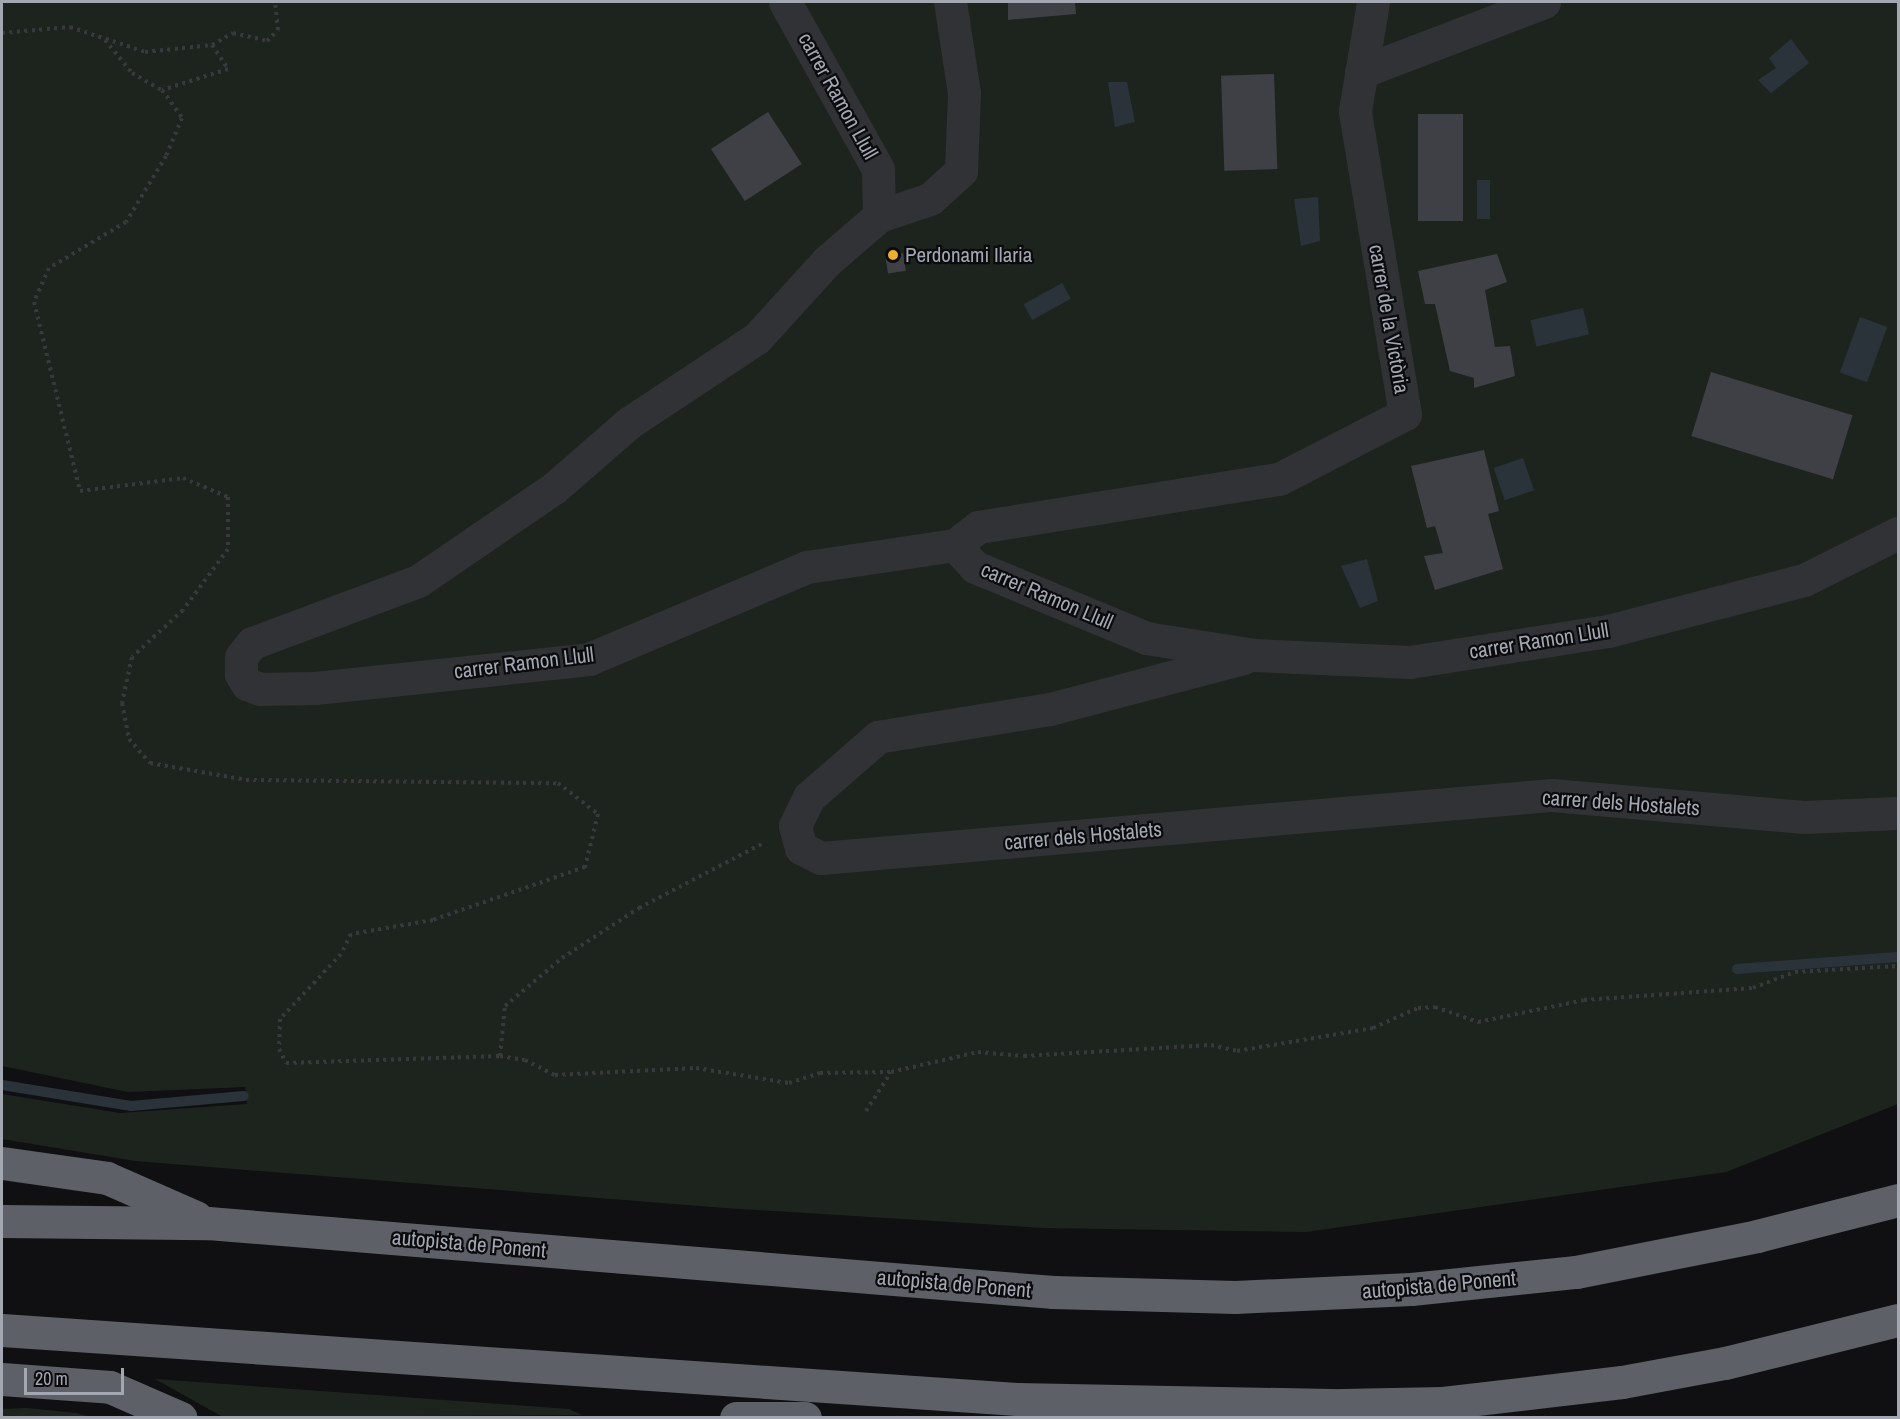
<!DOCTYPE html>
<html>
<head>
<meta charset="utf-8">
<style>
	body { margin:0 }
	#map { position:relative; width:1900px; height:1419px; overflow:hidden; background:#101012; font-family:"Archivo Narrow",sans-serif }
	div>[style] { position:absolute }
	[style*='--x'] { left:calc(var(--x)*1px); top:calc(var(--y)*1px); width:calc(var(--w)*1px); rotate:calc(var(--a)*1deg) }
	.green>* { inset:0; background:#1d241e }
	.water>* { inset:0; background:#2a333a; transform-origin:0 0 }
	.stream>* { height:10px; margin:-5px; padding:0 5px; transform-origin:5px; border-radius:5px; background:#2a333a }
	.building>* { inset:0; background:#3f4045; transform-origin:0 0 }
	.path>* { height:4px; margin-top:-2px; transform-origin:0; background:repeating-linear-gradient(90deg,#37393d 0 3px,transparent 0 7.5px) }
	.street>* { height:33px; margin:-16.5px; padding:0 16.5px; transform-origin:16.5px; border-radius:16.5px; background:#313236 }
	.highway>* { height:33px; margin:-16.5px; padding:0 16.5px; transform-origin:16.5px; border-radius:16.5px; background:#5e6067 }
	.dots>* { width:16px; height:16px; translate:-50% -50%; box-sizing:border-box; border:3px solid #0b0b0d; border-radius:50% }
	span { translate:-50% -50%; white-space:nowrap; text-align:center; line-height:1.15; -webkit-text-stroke:4.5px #0b0b0d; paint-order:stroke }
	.street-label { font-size:21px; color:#a2a7b2 }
	.poi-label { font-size:21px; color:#a2a7b2 }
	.left { translate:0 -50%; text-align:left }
	.frame { position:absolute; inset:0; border:3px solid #a2a7b2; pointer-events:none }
	.scale { position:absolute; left:24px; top:1368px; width:100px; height:27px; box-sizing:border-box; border:3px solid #a2a7b2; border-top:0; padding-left:8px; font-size:18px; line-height:21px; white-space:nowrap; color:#a2a7b2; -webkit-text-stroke:4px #0b0b0d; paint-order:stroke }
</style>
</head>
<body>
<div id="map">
	<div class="green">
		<i style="clip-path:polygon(2px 2px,1898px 2px,1898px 1104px,1726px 1172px,1306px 1232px,1045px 1228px,725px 1208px,135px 1161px,2px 1139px,2px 1094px,120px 1113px,247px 1104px,245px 1087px,128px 1092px,2px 1066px)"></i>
		<i style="clip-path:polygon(155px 1379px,569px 1409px,582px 1415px,223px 1417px)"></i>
		<i style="clip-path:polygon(27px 1408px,76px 1413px,90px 1417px,2px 1417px,2px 1409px)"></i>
	</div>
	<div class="water">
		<i style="clip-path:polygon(1791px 39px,1809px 63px,1771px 93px,1758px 80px,1776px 68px,1769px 58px)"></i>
		<i style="clip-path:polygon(1108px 82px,1127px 82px,1135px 122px,1115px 127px)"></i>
		<i style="left:1477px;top:180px;width:13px;height:39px"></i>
		<i style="clip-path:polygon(1318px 197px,1320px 241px,1301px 246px,1294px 199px)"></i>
		<i style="left:1062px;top:283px;width:18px;height:44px;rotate:61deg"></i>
		<i style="left:1583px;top:308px;width:27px;height:54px;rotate:77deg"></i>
		<i style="left:1860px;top:317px;width:29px;height:59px;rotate:20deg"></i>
		<i style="left:1523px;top:458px;width:34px;height:31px;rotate:71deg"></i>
		<i style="clip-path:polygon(1367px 559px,1378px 601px,1360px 608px,1341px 566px)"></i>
	</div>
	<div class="stream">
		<i style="--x:1737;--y:969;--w:161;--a:-4.3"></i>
		<i style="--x:2;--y:1085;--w:131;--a:9.2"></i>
		<i style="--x:131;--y:1106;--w:113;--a:-5.1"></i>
	</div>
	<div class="building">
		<i style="clip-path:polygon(1008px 2px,1075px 2px,1076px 14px,1008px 20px)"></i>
		<i style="left:1274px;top:74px;width:95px;height:53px;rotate:88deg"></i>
		<i style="left:768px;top:112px;width:62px;height:68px;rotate:57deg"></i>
		<i style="left:1418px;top:114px;width:45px;height:107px"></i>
		<i style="left:903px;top:253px;width:18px;height:18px;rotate:81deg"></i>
		<i style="clip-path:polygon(1497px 254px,1507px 282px,1485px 290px,1495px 347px,1510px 346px,1515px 376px,1474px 388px,1474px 378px,1450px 371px,1435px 304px,1425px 304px,1418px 271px)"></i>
		<i style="left:1711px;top:372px;width:148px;height:67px;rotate:17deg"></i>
		<i style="clip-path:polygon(1484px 450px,1499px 511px,1488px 514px,1503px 569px,1435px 590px,1424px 556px,1443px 553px,1435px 526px,1427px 528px,1411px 466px)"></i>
	</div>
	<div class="path">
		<i style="--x:2;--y:33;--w:68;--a:-5"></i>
		<i style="--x:70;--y:27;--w:79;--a:18.4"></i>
		<i style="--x:145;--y:52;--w:67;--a:-6"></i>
		<i style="--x:212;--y:45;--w:24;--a:-30"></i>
		<i style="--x:233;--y:33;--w:35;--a:13"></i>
		<i style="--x:267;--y:41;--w:16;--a:-45"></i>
		<i style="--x:278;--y:30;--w:28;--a:-96"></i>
		<i style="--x:105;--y:40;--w:43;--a:50.7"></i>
		<i style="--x:132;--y:73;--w:34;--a:30"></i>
		<i style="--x:212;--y:45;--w:29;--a:56"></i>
		<i style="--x:228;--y:69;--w:69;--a:162.3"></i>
		<i style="--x:162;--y:90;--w:34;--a:54"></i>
		<i style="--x:182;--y:118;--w:41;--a:112.8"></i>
		<i style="--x:166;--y:156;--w:77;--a:121.2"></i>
		<i style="--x:126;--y:222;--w:90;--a:149.1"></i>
		<i style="--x:49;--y:268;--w:37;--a:114"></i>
		<i style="--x:34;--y:302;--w:195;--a:76.3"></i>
		<i style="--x:80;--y:491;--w:104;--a:-7.2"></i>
		<i style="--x:183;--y:478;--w:49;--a:22.9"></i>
		<i style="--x:228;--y:497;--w:52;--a:90"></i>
		<i style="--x:228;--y:549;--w:76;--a:126.4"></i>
		<i style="--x:183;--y:610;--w:69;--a:137.3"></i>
		<i style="--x:132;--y:657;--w:47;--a:102.3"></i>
		<i style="--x:122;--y:703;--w:37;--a:79"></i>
		<i style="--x:129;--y:739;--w:32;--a:49"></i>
		<i style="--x:150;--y:763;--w:97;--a:10"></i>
		<i style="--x:246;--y:780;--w:312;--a:0.6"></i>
		<i style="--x:558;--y:783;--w:51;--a:37.8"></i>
		<i style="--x:598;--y:814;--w:55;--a:103.8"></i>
		<i style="--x:585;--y:867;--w:161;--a:160.8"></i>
		<i style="--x:433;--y:920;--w:83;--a:170.3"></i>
		<i style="--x:351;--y:934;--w:22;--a:117"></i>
		<i style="--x:341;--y:954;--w:89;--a:133.2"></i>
		<i style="--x:280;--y:1019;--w:30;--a:92"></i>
		<i style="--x:279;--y:1049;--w:16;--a:63"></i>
		<i style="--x:286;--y:1063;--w:214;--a:-1.9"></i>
		<i style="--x:500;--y:1056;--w:25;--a:9"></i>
		<i style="--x:525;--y:1060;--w:34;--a:27"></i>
		<i style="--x:555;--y:1075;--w:141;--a:-2.8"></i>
		<i style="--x:696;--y:1068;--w:94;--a:9.2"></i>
		<i style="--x:789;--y:1083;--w:33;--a:-18"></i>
		<i style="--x:820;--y:1073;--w:71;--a:-0.8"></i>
		<i style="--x:500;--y:1056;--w:50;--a:-84.3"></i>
		<i style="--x:505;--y:1006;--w:75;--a:-40.1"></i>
		<i style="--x:562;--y:958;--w:92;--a:-33"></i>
		<i style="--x:639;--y:908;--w:142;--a:-27.6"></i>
		<i style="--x:866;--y:1111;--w:46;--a:-57.3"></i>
		<i style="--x:891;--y:1072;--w:89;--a:-12.9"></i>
		<i style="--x:978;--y:1052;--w:46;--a:5"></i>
		<i style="--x:1024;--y:1056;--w:187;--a:-3.4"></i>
		<i style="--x:1211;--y:1045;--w:27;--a:13"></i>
		<i style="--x:1237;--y:1051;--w:138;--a:-9.6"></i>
		<i style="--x:1373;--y:1028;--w:49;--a:-24"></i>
		<i style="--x:1418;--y:1008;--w:17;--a:-3"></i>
		<i style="--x:1435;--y:1007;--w:46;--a:19.2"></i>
		<i style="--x:1478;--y:1022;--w:108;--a:-11.7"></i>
		<i style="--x:1584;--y:1000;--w:169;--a:-4.1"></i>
		<i style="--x:1753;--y:988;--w:45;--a:-20.9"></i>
		<i style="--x:1795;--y:972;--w:103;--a:-3.3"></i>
	</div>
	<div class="street">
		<i style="--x:785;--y:2;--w:191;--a:60.9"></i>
		<i style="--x:878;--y:169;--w:47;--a:88.8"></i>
		<i style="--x:879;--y:216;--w:69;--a:139.1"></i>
		<i style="--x:827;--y:261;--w:104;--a:132.3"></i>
		<i style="--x:757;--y:338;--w:152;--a:146.5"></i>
		<i style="--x:630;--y:422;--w:101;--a:139"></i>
		<i style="--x:554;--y:488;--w:165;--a:145.6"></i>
		<i style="--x:418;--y:581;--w:177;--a:159.5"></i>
		<i style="--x:252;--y:643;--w:18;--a:128"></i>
		<i style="--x:241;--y:657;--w:17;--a:90"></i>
		<i style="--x:241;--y:674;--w:12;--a:59"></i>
		<i style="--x:247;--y:684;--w:14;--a:21"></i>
		<i style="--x:260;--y:689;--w:55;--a:-1"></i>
		<i style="--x:315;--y:688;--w:276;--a:-6"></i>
		<i style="--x:589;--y:659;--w:237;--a:-22.9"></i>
		<i style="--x:807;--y:567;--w:150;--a:-8.5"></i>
		<i style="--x:955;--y:545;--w:30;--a:48"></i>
		<i style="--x:975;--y:567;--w:185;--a:22.5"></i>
		<i style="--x:1146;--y:638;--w:110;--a:8.9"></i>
		<i style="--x:1255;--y:655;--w:155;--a:2.6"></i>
		<i style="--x:1410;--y:662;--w:200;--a:-8.9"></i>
		<i style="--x:1608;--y:631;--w:203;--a:-14.6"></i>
		<i style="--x:1804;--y:580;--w:105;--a:-26.6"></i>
		<i style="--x:1361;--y:72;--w:196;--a:-20.9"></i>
		<i style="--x:879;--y:216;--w:54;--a:-18.4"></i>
		<i style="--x:930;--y:199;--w:42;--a:-42.1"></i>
		<i style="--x:961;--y:171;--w:78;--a:-87.8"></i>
		<i style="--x:964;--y:93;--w:92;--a:-98.7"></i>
		<i style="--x:955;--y:545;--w:29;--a:-38"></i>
		<i style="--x:978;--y:527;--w:305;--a:-9.1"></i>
		<i style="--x:1279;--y:479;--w:142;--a:-27.3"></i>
		<i style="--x:1405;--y:414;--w:307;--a:-99.4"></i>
		<i style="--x:1355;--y:111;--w:110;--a:-80.6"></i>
		<i style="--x:1243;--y:658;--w:200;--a:165.2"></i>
		<i style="--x:1050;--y:709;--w:174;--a:170.8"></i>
		<i style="--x:878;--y:737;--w:91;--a:139"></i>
		<i style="--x:809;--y:797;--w:32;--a:116"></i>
		<i style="--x:795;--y:826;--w:23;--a:75"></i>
		<i style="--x:801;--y:848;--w:22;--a:27"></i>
		<i style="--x:821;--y:858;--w:734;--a:-4.93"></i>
		<i style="--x:1552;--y:795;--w:253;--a:5"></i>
		<i style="--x:1804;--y:817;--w:94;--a:-2.4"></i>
	</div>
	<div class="highway">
		<i style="--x:2;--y:1163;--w:106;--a:8.1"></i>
		<i style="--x:107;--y:1178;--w:97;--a:23.7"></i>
		<i style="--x:2;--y:1221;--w:206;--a:0.6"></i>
		<i style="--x:208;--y:1223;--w:848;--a:4.67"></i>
		<i style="--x:1053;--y:1292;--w:182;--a:1.6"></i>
		<i style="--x:1235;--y:1297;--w:176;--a:-2.6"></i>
		<i style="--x:1411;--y:1289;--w:166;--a:-5.9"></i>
		<i style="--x:1576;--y:1272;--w:185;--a:-11.2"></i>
		<i style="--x:1757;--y:1236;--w:146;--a:-14.3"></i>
		<i style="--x:2;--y:1330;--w:1017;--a:3.89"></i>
		<i style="--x:1017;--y:1399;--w:325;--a:1.1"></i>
		<i style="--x:1342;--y:1405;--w:101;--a:-1.1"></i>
		<i style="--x:1443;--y:1403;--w:180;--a:-6.7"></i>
		<i style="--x:1622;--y:1382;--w:105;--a:-10.5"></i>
		<i style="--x:1725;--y:1363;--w:178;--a:-14"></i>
		<i style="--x:2;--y:1379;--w:108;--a:4.2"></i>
		<i style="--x:110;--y:1387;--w:77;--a:23.6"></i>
		<i style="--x:736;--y:1418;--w:69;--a:0"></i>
	</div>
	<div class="dots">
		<i style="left:893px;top:255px;background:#ebae2f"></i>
	</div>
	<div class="street-label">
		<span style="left:838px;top:96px;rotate:61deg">carrer Ramon Llull</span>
		<span style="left:1389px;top:319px;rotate:80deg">carrer de la Victòria</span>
		<span style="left:1047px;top:596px;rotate:23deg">carrer Ramon Llull</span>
		<span style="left:1539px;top:641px;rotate:-9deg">carrer Ramon Llull</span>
		<span style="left:524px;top:663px;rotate:-7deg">carrer Ramon Llull</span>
		<span style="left:1621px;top:803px;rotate:4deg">carrer dels Hostalets</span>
		<span style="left:1083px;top:836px;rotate:-5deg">carrer dels Hostalets</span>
		<span style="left:469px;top:1244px;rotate:5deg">autopista de Ponent</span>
		<span style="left:954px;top:1284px;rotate:5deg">autopista de Ponent</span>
		<span style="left:1439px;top:1285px;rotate:-5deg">autopista de Ponent</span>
	</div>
	<div class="poi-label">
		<span class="left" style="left:905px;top:255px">Perdonami Ilaria</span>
	</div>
	<div class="frame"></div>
	<div class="scale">20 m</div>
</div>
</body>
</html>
